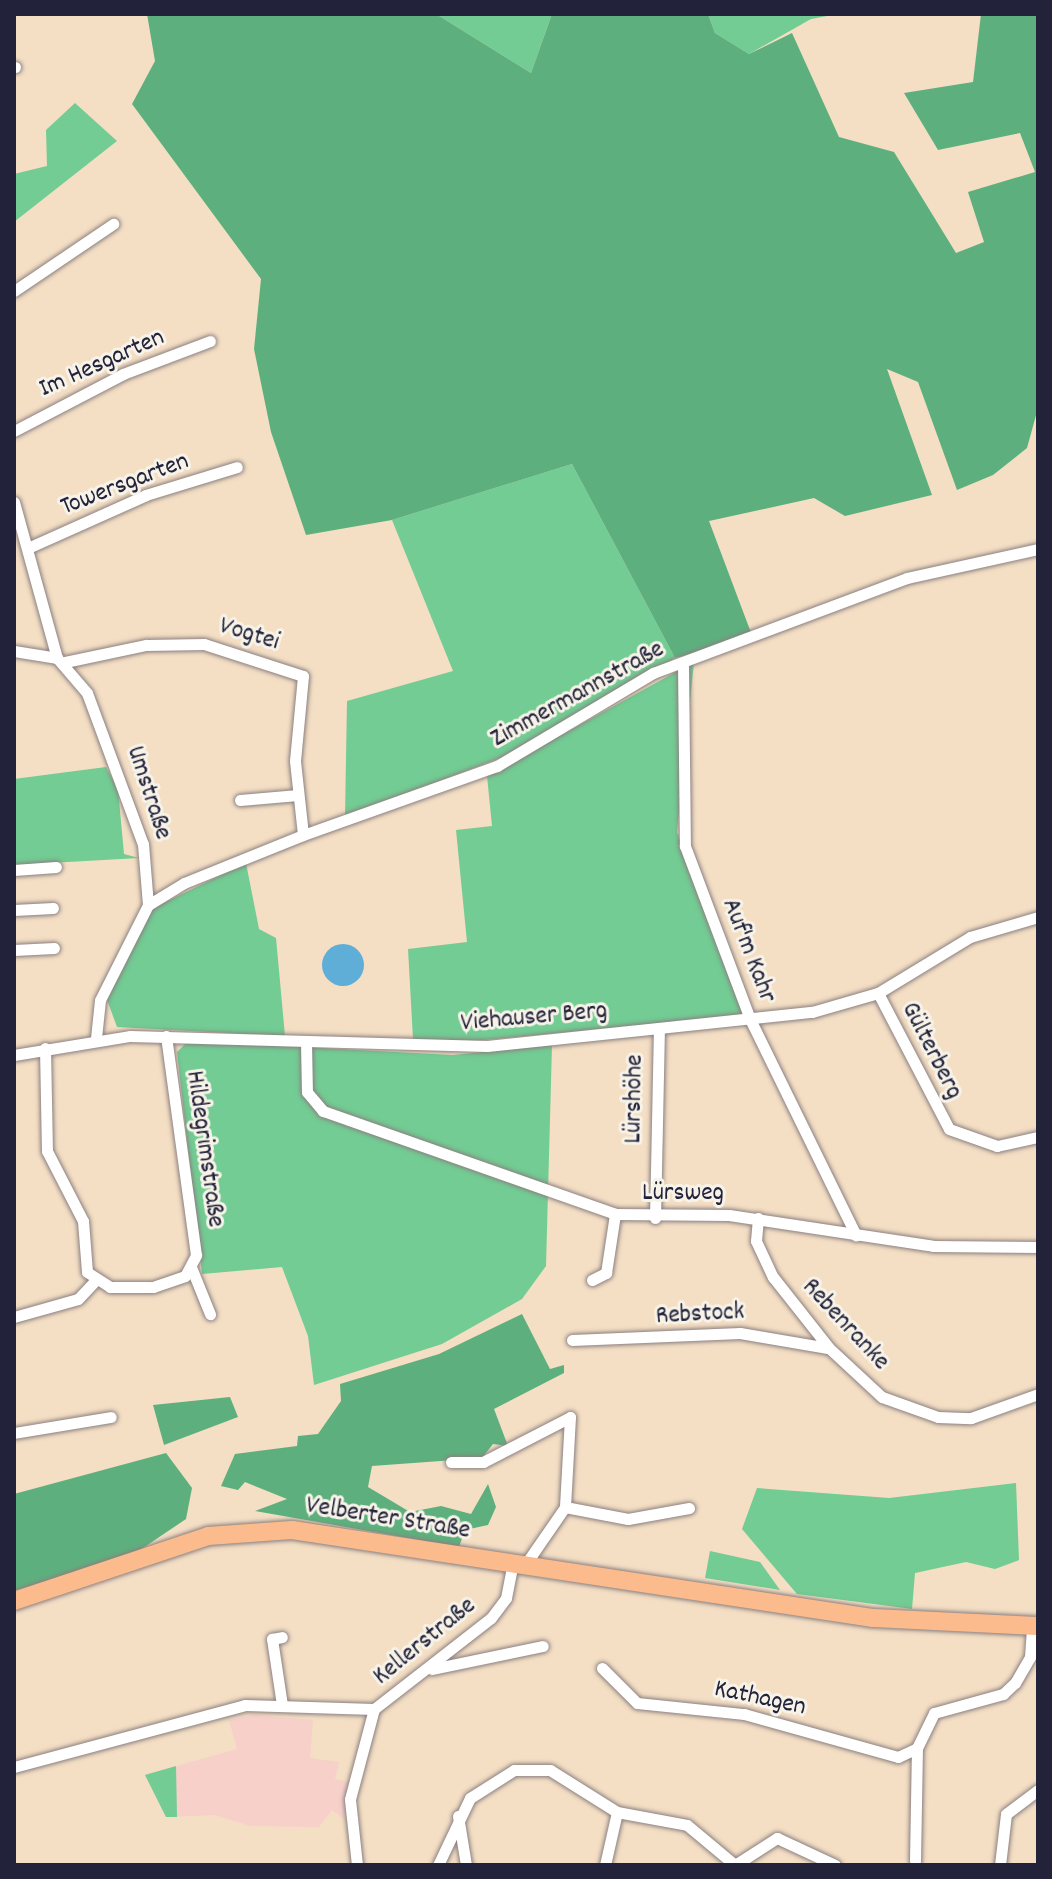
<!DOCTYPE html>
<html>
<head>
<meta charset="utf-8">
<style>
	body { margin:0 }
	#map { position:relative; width:1052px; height:1879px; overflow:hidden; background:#f4dec4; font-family:Dekko,sans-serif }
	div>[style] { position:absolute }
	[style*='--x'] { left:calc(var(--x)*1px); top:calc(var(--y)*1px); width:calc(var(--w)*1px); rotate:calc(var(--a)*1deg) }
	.built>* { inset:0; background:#f7d0ca }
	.green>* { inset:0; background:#72cc93 }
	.forest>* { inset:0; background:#5db07d }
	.water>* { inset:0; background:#5eaed8 }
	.round { border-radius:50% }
	.roads { filter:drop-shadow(0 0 2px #8b8080) drop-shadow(0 0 2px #8b8080) }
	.minor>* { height:11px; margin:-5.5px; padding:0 5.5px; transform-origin:5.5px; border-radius:5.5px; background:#fff }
	.primary>* { height:18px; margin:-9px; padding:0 9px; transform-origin:9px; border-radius:9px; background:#fbbb8d }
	span { translate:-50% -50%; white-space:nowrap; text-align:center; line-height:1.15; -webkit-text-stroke:6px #f7f3e8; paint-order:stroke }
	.street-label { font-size:26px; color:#22223b }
	.frame { position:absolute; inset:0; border:16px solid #22223b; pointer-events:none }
</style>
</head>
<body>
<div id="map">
	<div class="built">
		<i style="clip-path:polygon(254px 1715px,313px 1720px,310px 1758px,339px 1762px,335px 1779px,348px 1782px,344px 1819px,332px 1810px,319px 1827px,251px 1826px,214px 1815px,166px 1817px,145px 1775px,237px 1749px,229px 1720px)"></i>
	</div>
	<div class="green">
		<i style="clip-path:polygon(436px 14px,552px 14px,531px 73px)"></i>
		<i style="clip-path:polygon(708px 14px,838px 14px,811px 19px,749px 54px,715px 33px)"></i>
		<i style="clip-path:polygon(75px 103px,117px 141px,14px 222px,14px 174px,47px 166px,46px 130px)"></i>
		<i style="clip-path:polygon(572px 464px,675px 658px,508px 755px,345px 817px,347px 701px,453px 671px,392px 520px)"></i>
		<i style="clip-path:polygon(694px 662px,677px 832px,745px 1015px,454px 1043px,413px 1039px,408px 949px,467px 942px,456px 830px,492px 826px,487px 776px)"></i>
		<i style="clip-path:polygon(106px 767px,118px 789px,124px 854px,139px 858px,14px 865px,14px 779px)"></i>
		<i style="clip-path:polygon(246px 863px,259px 929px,276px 938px,285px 1036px,117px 1027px,106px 997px,149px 910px)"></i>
		<i style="clip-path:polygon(188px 1041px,453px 1055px,552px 1045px,546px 1266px,522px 1299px,442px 1344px,314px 1385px,308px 1336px,282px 1267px,202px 1274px,177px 1052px)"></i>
		<i style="clip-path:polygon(1016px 1483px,1019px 1560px,995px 1569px,966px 1562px,915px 1573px,912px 1609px,797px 1594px,742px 1529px,757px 1488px,889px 1498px)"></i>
		<i style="clip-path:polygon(710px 1551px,760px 1562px,780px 1590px,705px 1578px)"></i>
		<i style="clip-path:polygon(176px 1766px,177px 1817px,166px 1817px,145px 1775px)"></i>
	</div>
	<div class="forest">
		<i style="clip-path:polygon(147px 14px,436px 14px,531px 73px,552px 14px,708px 14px,715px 33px,749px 54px,792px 33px,839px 137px,894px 152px,956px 253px,984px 242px,968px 192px,1035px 172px,1020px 133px,938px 150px,904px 93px,973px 82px,981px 14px,1038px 14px,1038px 408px,1027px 448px,993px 475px,957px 490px,918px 382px,887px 369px,932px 495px,845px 516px,814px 498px,709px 521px,753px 638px,675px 658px,572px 464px,392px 520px,306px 535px,271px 432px,254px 349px,261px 279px,132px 104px,155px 61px)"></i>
		<i style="clip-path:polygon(522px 1314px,550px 1369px,564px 1365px,564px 1373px,494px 1409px,508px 1446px,493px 1444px,482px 1458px,372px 1466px,368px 1487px,410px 1512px,441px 1506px,471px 1514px,488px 1484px,496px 1507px,488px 1525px,465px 1530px,459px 1547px,255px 1511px,287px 1499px,245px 1482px,238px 1490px,221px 1486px,235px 1454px,297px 1446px,298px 1436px,318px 1434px,341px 1401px,340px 1384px,439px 1354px)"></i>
		<i style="clip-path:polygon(230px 1397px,238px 1417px,164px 1445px,153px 1405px)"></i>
		<i style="clip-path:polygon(166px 1453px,192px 1488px,186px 1519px,137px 1552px,14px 1591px,14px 1494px)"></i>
	</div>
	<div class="water">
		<i class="round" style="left:322px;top:944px;width:42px;height:42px"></i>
	</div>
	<div class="roads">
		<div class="minor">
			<i style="--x:14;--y:67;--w:1;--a:0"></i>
			<i style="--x:14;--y:291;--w:120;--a:-34.1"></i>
			<i style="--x:14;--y:431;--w:123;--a:-27.6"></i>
			<i style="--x:123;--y:374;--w:93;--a:-20.8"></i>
			<i style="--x:14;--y:502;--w:162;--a:74.6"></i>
			<i style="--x:30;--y:547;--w:127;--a:-24.1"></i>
			<i style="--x:146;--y:495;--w:95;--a:-17.1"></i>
			<i style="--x:14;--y:651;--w:44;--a:9.2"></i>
			<i style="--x:57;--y:658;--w:46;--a:49.4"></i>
			<i style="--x:87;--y:693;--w:161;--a:69.7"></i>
			<i style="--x:143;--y:844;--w:61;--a:85.3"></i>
			<i style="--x:148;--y:905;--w:106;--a:116.8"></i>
			<i style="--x:100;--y:1000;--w:37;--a:96"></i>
			<i style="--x:65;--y:662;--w:83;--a:-11.9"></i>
			<i style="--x:146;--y:645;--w:58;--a:-1"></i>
			<i style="--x:204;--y:644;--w:104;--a:17.9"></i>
			<i style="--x:303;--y:676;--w:85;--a:95.4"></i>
			<i style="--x:295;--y:761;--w:74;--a:83.8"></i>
			<i style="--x:683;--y:663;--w:183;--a:89.4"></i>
			<i style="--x:685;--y:846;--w:185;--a:69.4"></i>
			<i style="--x:750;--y:1019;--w:241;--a:63.9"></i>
			<i style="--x:240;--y:800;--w:58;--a:-4.9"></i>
			<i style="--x:14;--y:870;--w:42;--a:-4.1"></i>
			<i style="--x:148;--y:905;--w:42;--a:-31.4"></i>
			<i style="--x:184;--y:883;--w:128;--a:-22"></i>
			<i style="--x:303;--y:835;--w:206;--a:-19.6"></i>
			<i style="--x:497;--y:766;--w:182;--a:-30.8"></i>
			<i style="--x:653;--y:673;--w:271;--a:-20.5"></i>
			<i style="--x:907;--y:578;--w:134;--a:-12.5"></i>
			<i style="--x:14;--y:910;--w:39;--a:-3"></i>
			<i style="--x:14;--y:950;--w:40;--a:-2.9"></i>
			<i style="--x:878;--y:993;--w:153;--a:62.4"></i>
			<i style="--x:949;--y:1129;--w:51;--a:19.5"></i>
			<i style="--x:997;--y:1146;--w:42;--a:-12.4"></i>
			<i style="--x:306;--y:1042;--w:50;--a:88.9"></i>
			<i style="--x:307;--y:1092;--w:25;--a:50"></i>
			<i style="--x:323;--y:1111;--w:310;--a:19.4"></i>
			<i style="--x:615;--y:1214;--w:114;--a:0.5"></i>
			<i style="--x:729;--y:1215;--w:206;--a:8.6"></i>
			<i style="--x:933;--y:1246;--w:105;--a:0.5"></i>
			<i style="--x:45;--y:1048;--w:103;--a:88.9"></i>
			<i style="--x:47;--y:1151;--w:79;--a:62.8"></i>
			<i style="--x:83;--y:1221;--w:51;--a:85.5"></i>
			<i style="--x:87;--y:1272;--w:27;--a:33"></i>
			<i style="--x:110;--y:1287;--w:43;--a:0"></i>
			<i style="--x:153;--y:1287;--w:34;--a:-19"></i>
			<i style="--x:185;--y:1276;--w:24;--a:-62"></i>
			<i style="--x:196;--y:1255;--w:221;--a:-97.8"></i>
			<i style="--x:14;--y:1055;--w:118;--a:-9.3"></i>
			<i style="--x:130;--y:1036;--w:357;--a:1.6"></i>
			<i style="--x:487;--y:1046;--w:327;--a:-6"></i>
			<i style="--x:812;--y:1012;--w:69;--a:-16.1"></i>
			<i style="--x:878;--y:993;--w:108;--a:-31.3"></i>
			<i style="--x:970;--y:937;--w:71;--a:-16.4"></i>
			<i style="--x:655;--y:1218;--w:190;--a:-88.8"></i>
			<i style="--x:758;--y:1218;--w:23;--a:95"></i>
			<i style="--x:756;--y:1241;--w:40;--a:65"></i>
			<i style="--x:773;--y:1277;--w:90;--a:51.7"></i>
			<i style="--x:829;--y:1348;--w:72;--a:42.8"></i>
			<i style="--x:882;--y:1397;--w:59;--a:19.7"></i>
			<i style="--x:938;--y:1417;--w:33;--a:2"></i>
			<i style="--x:971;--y:1418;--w:71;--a:-19.7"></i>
			<i style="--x:191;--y:1267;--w:51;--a:68"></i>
			<i style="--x:592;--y:1280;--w:16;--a:-27"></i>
			<i style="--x:606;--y:1273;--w:60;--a:-81.3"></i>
			<i style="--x:14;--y:1317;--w:66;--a:-15.7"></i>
			<i style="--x:78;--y:1299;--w:23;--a:-47"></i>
			<i style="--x:572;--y:1340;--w:168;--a:-2.4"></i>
			<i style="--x:740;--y:1333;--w:89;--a:9.7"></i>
			<i style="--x:14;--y:1433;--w:98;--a:-9.4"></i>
			<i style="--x:451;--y:1462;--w:32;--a:0"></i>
			<i style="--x:483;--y:1462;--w:98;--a:-27.3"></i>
			<i style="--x:570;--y:1417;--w:90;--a:93.2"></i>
			<i style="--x:565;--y:1507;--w:70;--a:124.6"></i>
			<i style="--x:565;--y:1507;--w:64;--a:10.8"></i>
			<i style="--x:628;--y:1519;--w:62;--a:-10.2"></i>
			<i style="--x:602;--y:1668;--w:49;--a:45"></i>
			<i style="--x:637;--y:1703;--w:108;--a:5.9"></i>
			<i style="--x:744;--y:1714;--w:160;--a:15.6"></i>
			<i style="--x:898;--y:1757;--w:21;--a:-25"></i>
			<i style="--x:917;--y:1748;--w:39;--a:-64"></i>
			<i style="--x:934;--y:1713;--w:72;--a:-15.4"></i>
			<i style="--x:1003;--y:1694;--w:16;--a:-43"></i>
			<i style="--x:1015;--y:1683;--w:30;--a:-60"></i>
			<i style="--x:1030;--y:1657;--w:31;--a:-86"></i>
			<i style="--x:432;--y:1669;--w:113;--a:-11.7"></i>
			<i style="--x:282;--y:1705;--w:67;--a:-98.6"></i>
			<i style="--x:272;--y:1639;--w:10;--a:-11"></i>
			<i style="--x:14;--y:1767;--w:239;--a:-15"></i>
			<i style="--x:245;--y:1705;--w:129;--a:1.8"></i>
			<i style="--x:374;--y:1709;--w:148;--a:-37.9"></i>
			<i style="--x:491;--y:1618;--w:25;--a:-53"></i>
			<i style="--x:506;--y:1598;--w:36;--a:-79"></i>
			<i style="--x:458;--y:1816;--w:50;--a:80.7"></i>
			<i style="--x:915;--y:1861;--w:113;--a:-89"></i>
			<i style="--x:357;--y:1865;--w:66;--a:-96.1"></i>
			<i style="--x:350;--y:1799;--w:93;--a:-75.1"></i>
			<i style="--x:438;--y:1865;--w:74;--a:-64.5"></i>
			<i style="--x:470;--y:1798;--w:52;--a:-32.5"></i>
			<i style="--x:514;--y:1770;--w:36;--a:0"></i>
			<i style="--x:550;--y:1770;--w:79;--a:32.1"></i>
			<i style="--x:617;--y:1812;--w:71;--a:10.5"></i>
			<i style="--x:687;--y:1825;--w:62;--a:39.8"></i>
			<i style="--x:605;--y:1865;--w:54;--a:-77.2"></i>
			<i style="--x:735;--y:1865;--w:50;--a:-32.7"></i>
			<i style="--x:777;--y:1838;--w:64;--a:25"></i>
			<i style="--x:1000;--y:1865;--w:51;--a:-83.3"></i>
			<i style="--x:1006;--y:1814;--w:40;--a:-37"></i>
		</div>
		<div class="primary">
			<i style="--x:14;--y:1601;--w:205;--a:-18.5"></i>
			<i style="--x:208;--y:1536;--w:84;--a:-4.1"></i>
			<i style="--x:292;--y:1530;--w:588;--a:8.61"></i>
			<i style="--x:873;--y:1618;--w:165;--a:2.8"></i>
		</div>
	</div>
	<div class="street-label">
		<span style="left:102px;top:364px;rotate:-24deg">Im Hesgarten</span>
		<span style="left:125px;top:485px;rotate:-21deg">Towersgarten</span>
		<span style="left:249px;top:635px;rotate:17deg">Vogtei</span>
		<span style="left:578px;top:695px;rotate:-29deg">Zimmermannstraße</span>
		<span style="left:148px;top:793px;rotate:72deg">Umstraße</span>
		<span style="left:748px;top:951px;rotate:69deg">Auf'm Kahr</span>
		<span style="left:534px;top:1018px;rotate:-5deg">Viehauser Berg</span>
		<span style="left:931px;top:1051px;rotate:63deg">Gülterberg</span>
		<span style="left:635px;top:1099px;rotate:-89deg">Lürshöhe</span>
		<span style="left:204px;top:1149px;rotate:82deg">Hildegrimstraße</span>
		<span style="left:683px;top:1194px">Lürsweg</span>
		<span style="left:700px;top:1315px;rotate:-3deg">Rebstock</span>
		<span style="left:845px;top:1325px;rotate:47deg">Rebenranke</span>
		<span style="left:388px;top:1519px;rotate:9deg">Velberter Straße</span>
		<span style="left:425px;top:1642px;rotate:-39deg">Kellerstraße</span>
		<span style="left:760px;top:1699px;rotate:12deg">Kathagen</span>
	</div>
	<div class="frame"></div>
</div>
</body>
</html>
